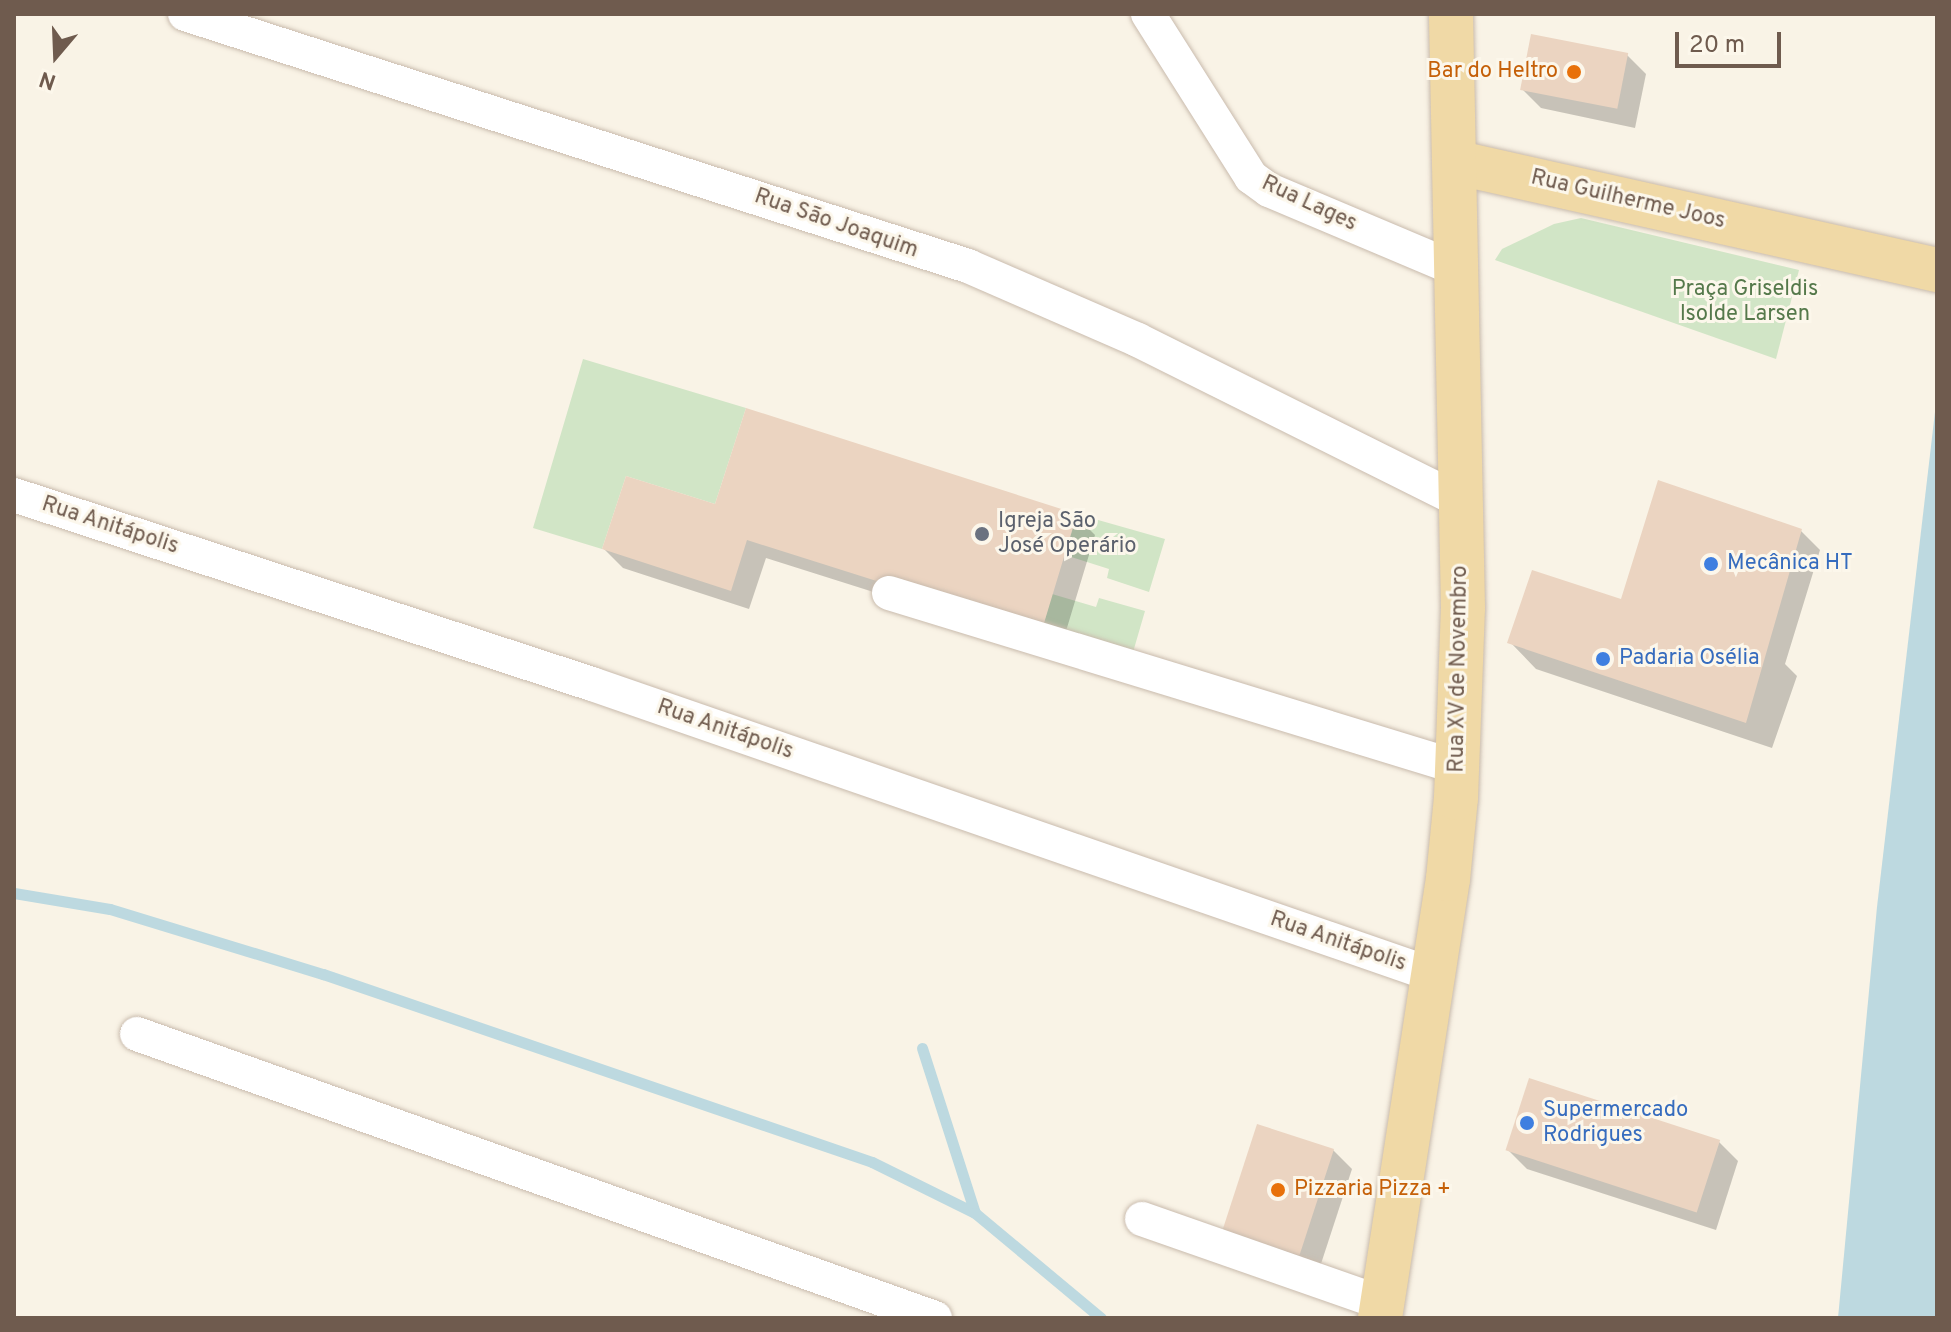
<!DOCTYPE html>
<html>
<head>
<meta charset="utf-8">
<style>
	body { margin:0 }
	#map { position:relative; width:1951px; height:1332px; overflow:hidden; background:#f9f3e6; font-family:Overpass,sans-serif }
	div>[style] { position:absolute }
	[style*='--x'] { left:calc(var(--x)*1px); top:calc(var(--y)*1px); width:calc(var(--w)*1px); rotate:calc(var(--a)*1deg) }
	.green>* { inset:0; background:#d1e5c6 }
	.water>* { inset:0; background:#bdd9e0 }
	.shadow>* { inset:0; background:#0003 }
	.stream>* { height:11px; margin:-5.5px; padding:0 5.5px; transform-origin:5.5px; border-radius:5.5px; background:#bdd9e0 }
	.building>* { inset:0; background:#ebd4c1; transform-origin:0 0 }
	.roads { filter:drop-shadow(0 0 2px #c9bbad) drop-shadow(0 0 2px #c9bbad) }
	.minor>* { height:34px; margin:-17px; padding:0 17px; transform-origin:17px; border-radius:17px; background:#fff }
	.major>* { height:44px; margin:-22px; padding:0 22px; transform-origin:22px; border-radius:22px; background:#f0d9a6 }
	.dots>* { width:22px; height:22px; translate:-50% -50%; box-sizing:border-box; border:4px solid #fcf7eb; border-radius:50% }
	span { translate:-50% -50%; white-space:nowrap; text-align:center; line-height:1.15; -webkit-text-stroke:6px #fcf7eb; paint-order:stroke }
	.food-label { font-size:22px; color:#c56008 }
	.right { translate:-100% -50%; text-align:right }
	.left { translate:0 -50%; text-align:left }
	.street-label { font-size:22px; color:#6f5b4e }
	.park-label { font-size:22px; color:#55794b }
	.worship-label { font-size:22px; color:#5b616d }
	.shop-label { font-size:22px; color:#366cbe }
	.frame { position:absolute; inset:0; border:16px solid #6f5b4e; pointer-events:none }
	.north { position:absolute; left:16px; top:16px; width:80px; height:80px; -webkit-text-stroke:6px #fcf7eb; paint-order:stroke; rotate:199deg; font-size:22px; font-weight:700; line-height:32px; text-align:center; color:#6f5b4e }
	.north::after { content:''; display:block; margin:auto; width:28px; height:36px; background:#6f5b4e; clip-path:polygon(50% 0,100% 100%,50% 72%,0 100%) }
	.scale { position:absolute; left:1675px; top:32px; width:106px; height:36px; box-sizing:border-box; border:4px solid #6f5b4e; border-top:0; padding-left:10px; font-size:24px; line-height:28px; white-space:nowrap; color:#6f5b4e; -webkit-text-stroke:6px #fcf7eb; paint-order:stroke }
</style>
</head>
<body>
<div id="map">
	<div class="green">
		<i style="clip-path:polygon(1581px 218px,1799px 270px,1776px 359px,1495px 260px,1502px 249px,1554px 224px)"></i>
		<i style="clip-path:polygon(583px 359px,746px 408px,715px 504px,626px 476px,602px 549px,533px 528px)"></i>
		<i style="clip-path:polygon(1077px 514px,1165px 539px,1149px 592px,1107px 578px,1109px 569px,1065px 555px)"></i>
		<i style="clip-path:polygon(1052px 594px,1096px 607px,1099px 598px,1145px 611px,1131px 659px,1041px 633px)"></i>
	</div>
	<div class="water">
		<i style="clip-path:polygon(1937px 395px,1937px 1318px,1838px 1318px,1877px 907px)"></i>
	</div>
	<div class="shadow">
		<i style="clip-path:polygon(1627px 55px,1646px 74px,1635px 128px,1541px 108px,1522px 89px)"></i>
		<i style="clip-path:polygon(716px 507px,1076px 516px,1095px 535px,1060px 651px,766px 558px,749px 609px,623px 568px,604px 549px)"></i>
		<i style="clip-path:polygon(1801px 531px,1820px 550px,1785px 664px,1797px 676px,1772px 748px,1536px 669px,1510px 642px,1628px 604px)"></i>
		<i style="clip-path:polygon(1719px 1142px,1738px 1161px,1716px 1230px,1527px 1169px,1508px 1150px)"></i>
		<i style="clip-path:polygon(1333px 1150px,1352px 1169px,1318px 1273px,1244px 1249px)"></i>
	</div>
	<div class="stream">
		<i style="--x:14;--y:893;--w:97;--a:9.5"></i>
		<i style="--x:110;--y:909;--w:223;--a:17"></i>
		<i style="--x:323;--y:974;--w:580;--a:18.9"></i>
		<i style="--x:872;--y:1162;--w:115;--a:26.3"></i>
		<i style="--x:922;--y:1048;--w:173;--a:72.2"></i>
		<i style="--x:975;--y:1213;--w:164;--a:39.8"></i>
	</div>
	<div class="building">
		<i style="left:1531px;top:34px;width:99px;height:57px;rotate:11deg"></i>
		<i style="clip-path:polygon(746px 408px,1077px 514px,1041px 633px,747px 540px,731px 591px,602px 549px,626px 476px,715px 504px)"></i>
		<i style="clip-path:polygon(1658px 480px,1802px 529px,1746px 723px,1507px 643px,1532px 570px,1621px 599px)"></i>
		<i style="left:1529px;top:1078px;width:201px;height:76px;rotate:18deg"></i>
		<i style="left:1257px;top:1124px;width:81px;height:112px;rotate:18deg"></i>
	</div>
	<div class="roads">
		<div class="minor">
			<i style="--x:185;--y:14;--w:823;--a:17.84"></i>
			<i style="--x:968;--y:266;--w:185;--a:23.5"></i>
			<i style="--x:1138;--y:340;--w:361;--a:26.5"></i>
			<i style="--x:1148;--y:14;--w:193;--a:57.7"></i>
			<i style="--x:1251;--y:177;--w:22;--a:36"></i>
			<i style="--x:1269;--y:190;--w:203;--a:22.9"></i>
			<i style="--x:14;--y:495;--w:608;--a:18.11"></i>
			<i style="--x:592;--y:684;--w:891;--a:19.07"></i>
			<i style="--x:889;--y:593;--w:594;--a:17.03"></i>
			<i style="--x:137;--y:1034;--w:847;--a:19.59"></i>
			<i style="--x:1142;--y:1219;--w:254;--a:19.3"></i>
		</div>
		<div class="major">
			<i style="--x:1454;--y:162;--w:495;--a:12.6"></i>
			<i style="--x:1380;--y:1318;--w:444;--a:-81.2"></i>
			<i style="--x:1448;--y:879;--w:81;--a:-84.4"></i>
			<i style="--x:1456;--y:798;--w:190;--a:-87.9"></i>
			<i style="--x:1463;--y:608;--w:594;--a:-91.16"></i>
		</div>
	</div>
	<div class="dots">
		<i style="left:1574px;top:72px;background:#e8710a"></i>
		<i style="left:982px;top:534px;background:#6b7280"></i>
		<i style="left:1711px;top:564px;background:#3f7fe0"></i>
		<i style="left:1603px;top:659px;background:#3f7fe0"></i>
		<i style="left:1527px;top:1123px;background:#3f7fe0"></i>
		<i style="left:1278px;top:1190px;background:#e8710a"></i>
	</div>
	<div class="food-label">
		<span class="right" style="left:1558px;top:72px">Bar do Heltro</span>
		<span class="left" style="left:1294px;top:1190px">Pizzaria Pizza +</span>
	</div>
	<div class="street-label">
		<span style="left:1628px;top:200px;rotate:13deg">Rua Guilherme Joos</span>
		<span style="left:1309px;top:204px;rotate:25deg">Rua Lages</span>
		<span style="left:836px;top:224px;rotate:19deg">Rua São Joaquim</span>
		<span style="left:110px;top:526px;rotate:18deg">Rua Anitápolis</span>
		<span style="left:1459px;top:669px;rotate:-89deg">Rua XV de Novembro</span>
		<span style="left:725px;top:730px;rotate:19deg">Rua Anitápolis</span>
		<span style="left:1338px;top:942px;rotate:19deg">Rua Anitápolis</span>
	</div>
	<div class="park-label">
		<span style="left:1745px;top:302px">Praça Griseldis<br>Isolde Larsen</span>
	</div>
	<div class="worship-label">
		<span class="left" style="left:998px;top:534px">Igreja São<br>José Operário</span>
	</div>
	<div class="shop-label">
		<span class="left" style="left:1727px;top:564px">Mecânica HT</span>
		<span class="left" style="left:1619px;top:659px">Padaria Osélia</span>
		<span class="left" style="left:1543px;top:1123px">Supermercado<br>Rodrigues</span>
	</div>
	<div class="frame"></div>
	<div class="north">N</div>
	<div class="scale">20 m</div>
</div>
</body>
</html>
